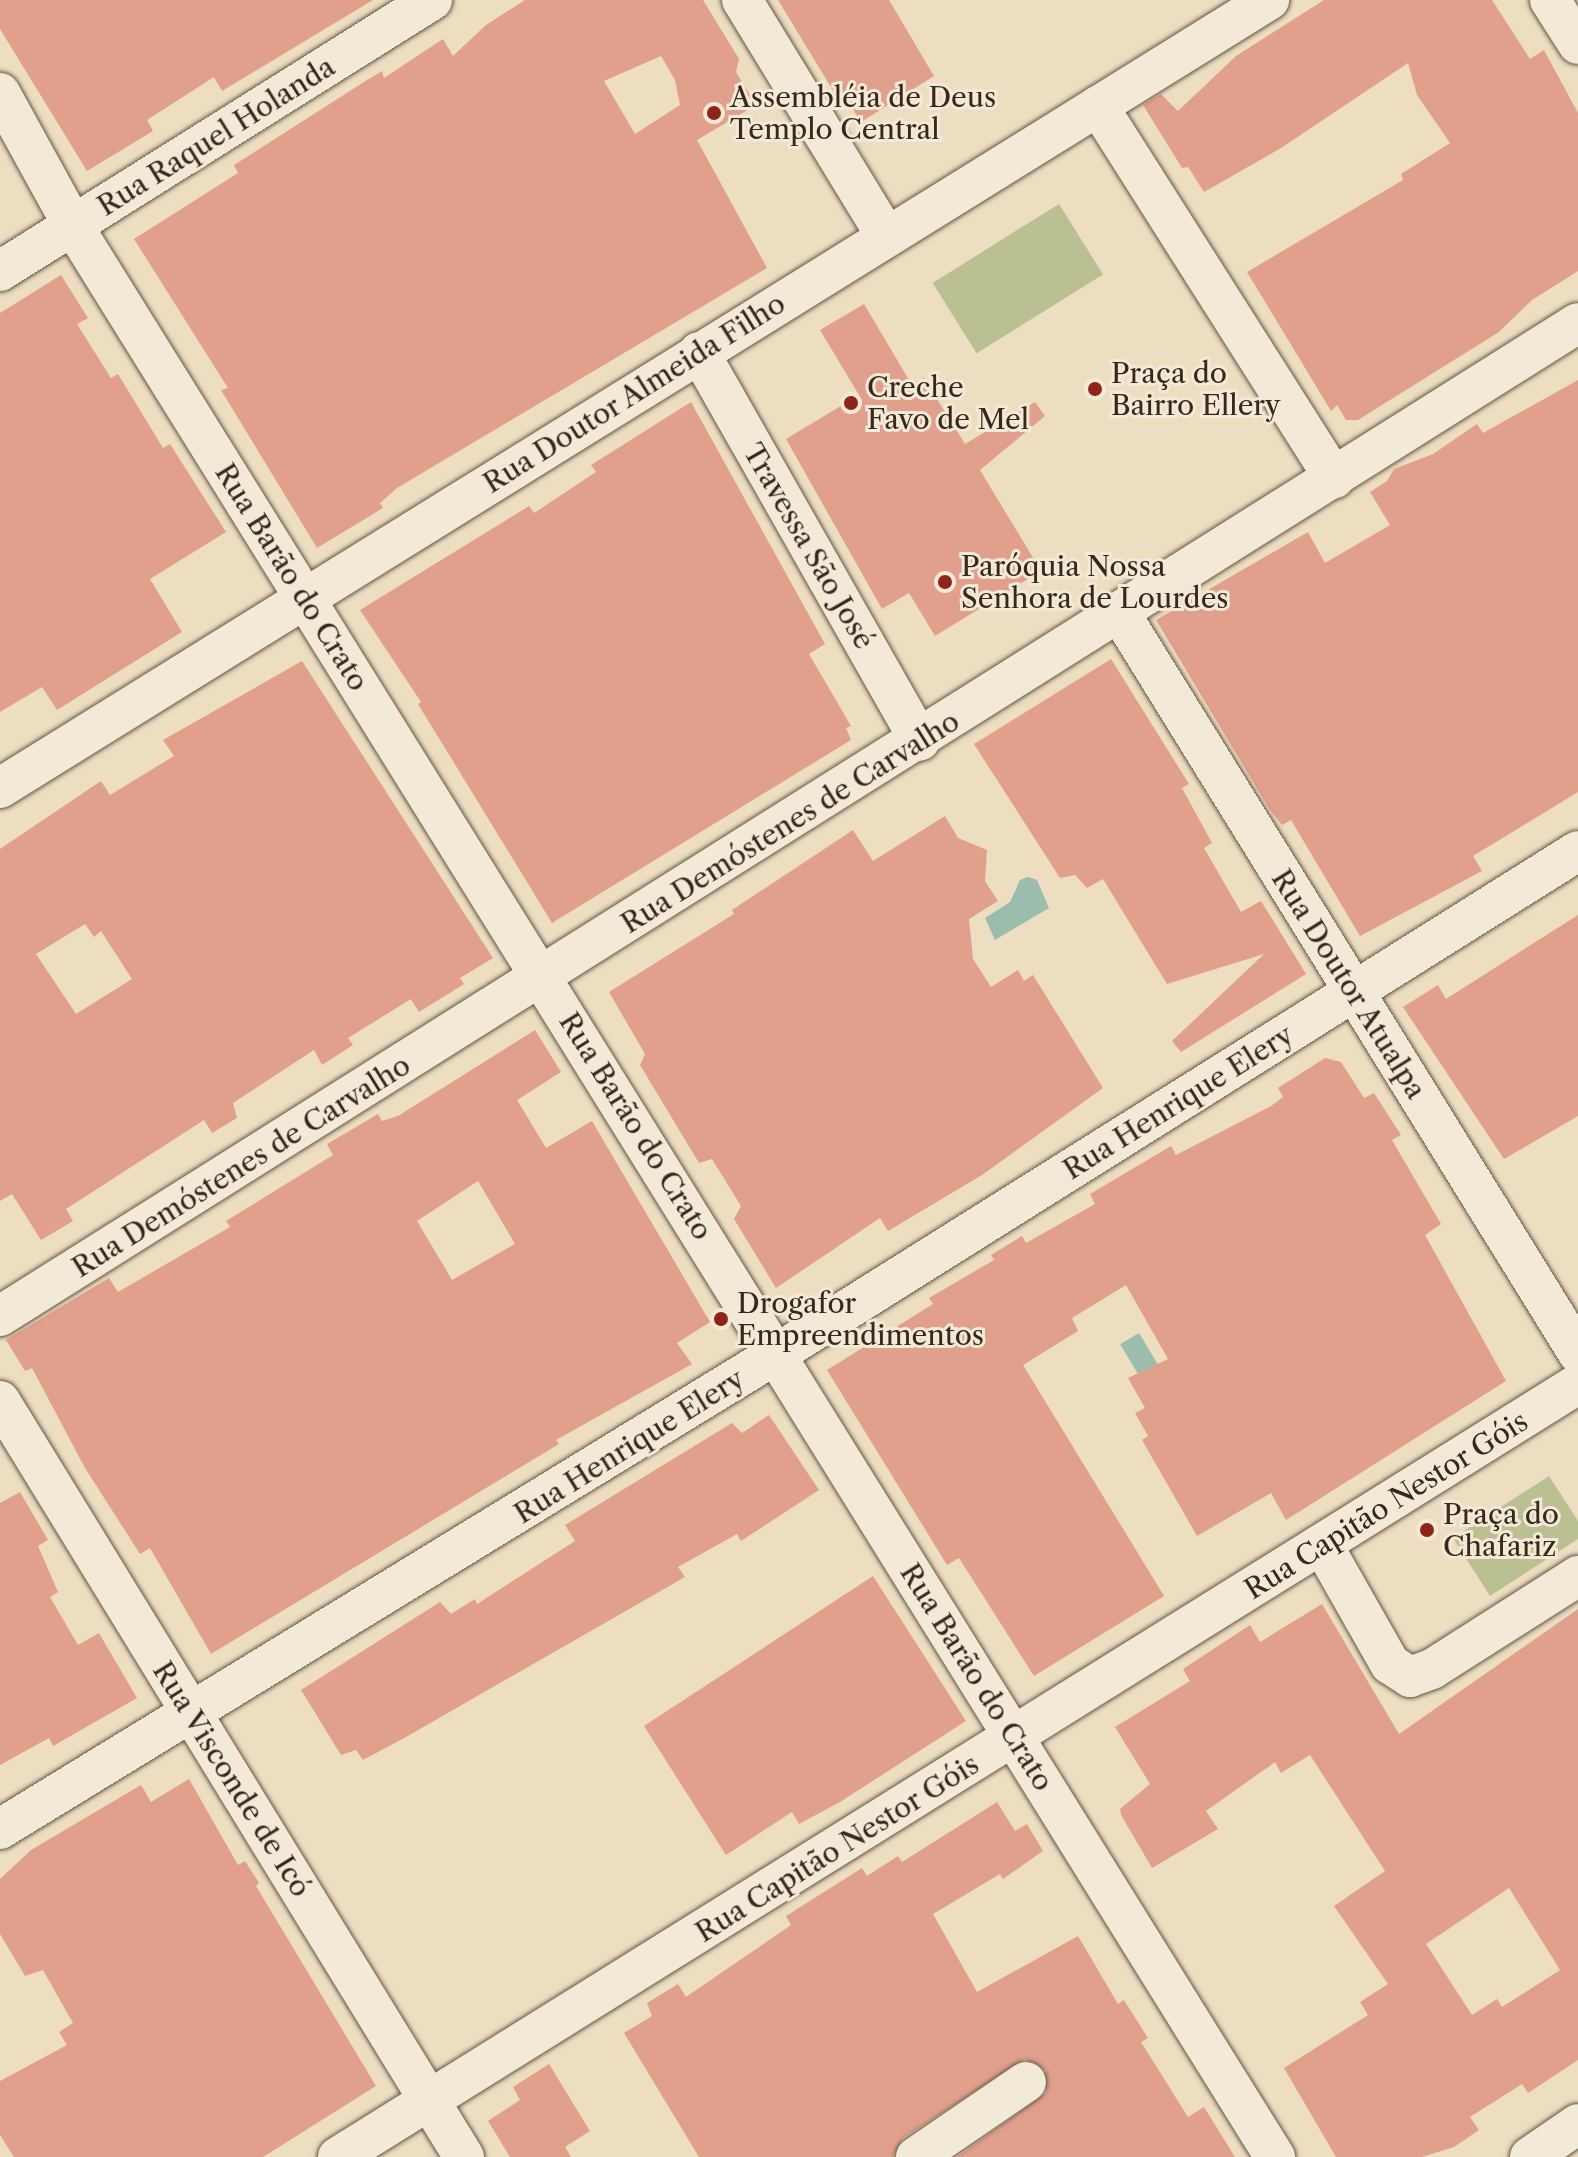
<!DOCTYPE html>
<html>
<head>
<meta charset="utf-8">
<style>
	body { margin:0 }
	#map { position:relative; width:1578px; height:2157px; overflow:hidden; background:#edddc1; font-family:"Libre Caslon Text",serif }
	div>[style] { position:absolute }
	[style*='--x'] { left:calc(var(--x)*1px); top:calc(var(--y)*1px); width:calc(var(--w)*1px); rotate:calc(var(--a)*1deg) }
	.green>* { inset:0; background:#bac091; transform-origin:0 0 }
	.water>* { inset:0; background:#9abdad; transform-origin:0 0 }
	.building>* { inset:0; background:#e1a08c }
	.roads { filter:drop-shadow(0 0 2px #645543) drop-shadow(0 0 2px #645543) }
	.minor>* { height:40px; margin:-20px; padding:0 20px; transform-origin:20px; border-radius:20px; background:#f3e9d7 }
	.dots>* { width:22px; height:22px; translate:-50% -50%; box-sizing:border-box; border:4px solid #f3e9d7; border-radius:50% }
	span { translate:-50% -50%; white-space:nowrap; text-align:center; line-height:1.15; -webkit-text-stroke:6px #f3e9d7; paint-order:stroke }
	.poi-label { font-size:28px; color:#372819 }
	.left { translate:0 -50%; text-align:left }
	.street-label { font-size:28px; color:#372819 }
</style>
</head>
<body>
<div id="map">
	<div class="green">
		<i style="left:1059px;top:204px;width:83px;height:149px;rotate:58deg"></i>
		<i style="clip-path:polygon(1549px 1476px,1578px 1521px,1578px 1539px,1490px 1596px,1453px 1538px)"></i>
	</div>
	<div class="water">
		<i style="clip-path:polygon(1028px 877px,1037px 880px,1049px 908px,995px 940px,985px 918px,1010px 902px,1020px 880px)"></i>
		<i style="left:1139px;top:1333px;width:45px;height:22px;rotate:59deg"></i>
	</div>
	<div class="building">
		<i style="clip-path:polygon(0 0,373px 0,222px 91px,214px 77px,147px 120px,153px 131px,87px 171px,0 29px)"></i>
		<i style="clip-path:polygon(evenodd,525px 0,703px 0,739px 59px,736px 72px,756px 105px,697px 140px,767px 268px,397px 488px,380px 503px,383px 508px,317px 548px,221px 390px,228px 388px,134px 239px,238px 173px,234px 165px,364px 82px,382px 71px,384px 78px,443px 39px,453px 56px,486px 25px,525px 0,661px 56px,675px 80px,680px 105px,635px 134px,604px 81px,661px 56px)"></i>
		<i style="clip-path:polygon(778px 0,889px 0,934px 76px,861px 122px,849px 103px,843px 107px)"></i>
		<i style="clip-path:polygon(1324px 0,1492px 0,1530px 59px,1544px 50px,1578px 113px,1578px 271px,1532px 300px,1499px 332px,1358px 420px,1346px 420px,1337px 405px,1331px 411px,1247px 272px,1403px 180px,1401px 174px,1450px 143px,1417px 95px,1408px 63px,1281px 148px,1204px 192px,1188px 167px,1182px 168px,1143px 105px,1161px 94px,1178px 111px,1236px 56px)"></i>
		<i style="clip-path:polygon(61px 275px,88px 318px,77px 324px,111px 378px,118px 374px,163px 448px,170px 444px,226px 532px,150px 579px,182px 632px,57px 710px,42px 687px,0 712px,0 313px)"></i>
		<i style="clip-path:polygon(864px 304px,912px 385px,924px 378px,965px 444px,1035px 402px,1045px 416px,980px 470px,1041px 571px,935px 636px,909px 593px,882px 609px,786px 439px,859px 395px,820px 330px)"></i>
		<i style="clip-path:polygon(1578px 380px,1578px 792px,1473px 856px,1482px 871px,1360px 936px,1291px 820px,1282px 825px,1270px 810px,1156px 620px,1308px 532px,1325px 563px,1390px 525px,1370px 492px,1387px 481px,1394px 469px,1433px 454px,1477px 424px,1483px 433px)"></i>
		<i style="clip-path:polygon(691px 402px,825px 644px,809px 654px,851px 726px,846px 728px,851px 740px,552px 923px,418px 704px,421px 702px,360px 610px,529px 506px,534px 513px,596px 472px,591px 465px)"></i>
		<i style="clip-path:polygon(1111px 659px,1189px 784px,1182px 788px,1212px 843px,1204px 848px,1241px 912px,1261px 901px,1306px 974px,1181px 1052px,1172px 1041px,1264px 954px,1167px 984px,1103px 879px,1087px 888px,1075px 875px,1060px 878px,974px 744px)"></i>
		<i style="clip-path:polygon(evenodd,302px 661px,493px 958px,460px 978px,464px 984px,419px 1012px,411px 999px,348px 1038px,353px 1045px,322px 1065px,314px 1050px,233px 1103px,237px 1118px,212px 1133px,204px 1120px,66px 1209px,73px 1221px,41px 1240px,12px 1194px,0 1201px,0 849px,101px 781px,110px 795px,174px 756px,163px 740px,302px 661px,85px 924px,94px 937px,101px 931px,132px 979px,76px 1014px,36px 954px,85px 924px)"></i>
		<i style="clip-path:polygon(945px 816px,958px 838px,987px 850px,985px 881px,998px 901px,969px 919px,973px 959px,991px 987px,1018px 970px,1024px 981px,1033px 975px,1103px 1088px,982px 1175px,888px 1231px,880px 1218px,776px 1288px,734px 1219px,741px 1206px,712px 1159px,699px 1163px,664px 1105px,640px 1065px,645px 1054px,609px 992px,734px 914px,732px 910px,853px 830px,873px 861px)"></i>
		<i style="clip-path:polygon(1578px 915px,1578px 1116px,1504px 1159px,1403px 1007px,1438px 985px,1446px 999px)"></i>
		<i style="clip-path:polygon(evenodd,535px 1030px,561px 1072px,517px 1100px,546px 1148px,592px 1121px,710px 1322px,677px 1343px,692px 1364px,556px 1440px,559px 1444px,211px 1654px,150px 1548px,140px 1554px,85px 1468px,32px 1368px,25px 1371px,6px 1340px,109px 1278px,118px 1292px,230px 1227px,226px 1221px,333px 1155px,327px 1144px,378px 1114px,382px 1121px,398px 1116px,535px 1030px,478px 1181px,515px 1244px,452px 1280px,417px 1221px,478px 1181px)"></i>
		<i style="clip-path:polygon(1325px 1058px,1341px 1062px,1364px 1098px,1374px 1093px,1401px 1135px,1392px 1140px,1441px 1224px,1425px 1235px,1506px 1381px,1286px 1520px,1271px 1493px,1197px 1536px,1142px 1440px,1148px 1436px,1135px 1413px,1145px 1408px,1128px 1378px,1168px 1359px,1126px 1285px,1072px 1318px,1078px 1331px,1023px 1365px,1164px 1596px,1034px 1676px,959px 1558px,947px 1565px,827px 1370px,933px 1304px,929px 1298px,994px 1260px,991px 1255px,1022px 1236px,1026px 1243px,1095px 1204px,1090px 1194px,1171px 1146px,1176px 1155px,1271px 1106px,1283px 1097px,1278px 1088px)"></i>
		<i style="clip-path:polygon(769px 1415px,819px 1490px,741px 1541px,737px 1534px,678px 1567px,685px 1577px,406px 1737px,363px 1760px,356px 1750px,341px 1755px,301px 1690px,440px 1602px,451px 1614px,475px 1599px,477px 1604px,575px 1541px,565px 1525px,732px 1423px,742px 1433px)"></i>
		<i style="clip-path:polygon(20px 1492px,48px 1540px,38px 1546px,58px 1592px,50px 1597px,78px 1645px,99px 1633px,137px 1698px,53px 1746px,49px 1738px,0 1765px,0 1503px)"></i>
		<i style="clip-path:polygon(873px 1576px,966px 1721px,840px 1802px,799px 1824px,792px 1812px,726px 1855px,644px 1726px)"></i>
		<i style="clip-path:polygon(evenodd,1322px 1604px,1399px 1734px,1578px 1609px,1578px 2060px,1528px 2093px,1522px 2084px,1470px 2117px,1479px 2130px,1454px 2147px,1422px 2157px,1336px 2157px,1284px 2068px,1368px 2015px,1360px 2002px,1388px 1984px,1334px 1906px,1385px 1871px,1310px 1755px,1281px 1773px,1275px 1762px,1206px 1811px,1218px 1829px,1152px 1868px,1121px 1815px,1120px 1809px,1150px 1784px,1115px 1727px,1190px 1681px,1183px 1669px,1250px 1625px,1260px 1642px,1322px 1604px,1509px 1888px,1560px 1970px,1502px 2007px,1497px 1999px,1472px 2015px,1426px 1944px,1509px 1888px)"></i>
		<i style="clip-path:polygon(189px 1779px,238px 1865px,245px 1861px,259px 1883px,256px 1886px,376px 2086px,263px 2157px,14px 2157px,0 2135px,0 2081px,67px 2045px,59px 2032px,73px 2023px,43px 1970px,25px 1976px,0 1934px,0 1879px,31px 1850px,141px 1785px,151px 1802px)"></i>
		<i style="clip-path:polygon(997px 1802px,1015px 1831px,1027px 1824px,1043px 1851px,1003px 1879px,1000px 1874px,933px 1914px,977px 1992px,1078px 1936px,1118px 2004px,1124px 2000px,1148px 2038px,1141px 2042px,1188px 2117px,1204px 2107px,1235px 2157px,957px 2157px,1046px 2093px,1045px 2070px,1025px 2059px,903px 2138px,893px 2157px,699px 2157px,624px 2033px,652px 2016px,647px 2003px,678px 1984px,686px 1997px,791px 1925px,786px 1916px,862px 1868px,867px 1876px,898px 1856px,902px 1862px)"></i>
		<i style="clip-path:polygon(549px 2064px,590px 2131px,565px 2147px,571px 2157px,510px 2157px,488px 2121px,520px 2100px,513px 2087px)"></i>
	</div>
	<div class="roads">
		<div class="minor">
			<i style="--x:742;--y:0;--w:274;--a:58.6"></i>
			<i style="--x:1550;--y:0;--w:52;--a:57.5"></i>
			<i style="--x:0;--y:93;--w:152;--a:61.2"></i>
			<i style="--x:73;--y:226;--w:2275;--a:58.1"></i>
			<i style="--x:1098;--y:106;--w:441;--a:57.6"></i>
			<i style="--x:0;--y:271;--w:510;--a:-32.1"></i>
			<i style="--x:699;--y:352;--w:447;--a:60.4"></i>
			<i style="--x:1121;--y:615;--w:868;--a:58.23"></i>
			<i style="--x:0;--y:788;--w:1494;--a:-31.84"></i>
			<i style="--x:0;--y:1316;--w:1864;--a:-32.18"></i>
			<i style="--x:0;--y:1401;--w:887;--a:58.46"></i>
			<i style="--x:1323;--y:1546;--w:136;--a:60.4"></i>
			<i style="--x:1390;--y:1664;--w:24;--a:33"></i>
			<i style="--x:1410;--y:1677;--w:23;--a:-20"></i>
			<i style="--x:1432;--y:1669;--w:173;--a:-32.5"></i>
			<i style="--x:0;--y:1829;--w:912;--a:-31.46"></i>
			<i style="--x:778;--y:1353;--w:944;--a:-32.11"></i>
			<i style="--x:338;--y:2157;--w:1461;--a:-31.94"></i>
			<i style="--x:916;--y:2157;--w:133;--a:-34.3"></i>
			<i style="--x:1530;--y:2157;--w:58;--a:-34.5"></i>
		</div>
	</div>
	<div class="dots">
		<i style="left:714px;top:113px;background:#8f2418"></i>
		<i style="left:1095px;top:389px;background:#8f2418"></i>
		<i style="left:851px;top:403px;background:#8f2418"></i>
		<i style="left:945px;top:582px;background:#8f2418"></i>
		<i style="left:721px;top:1319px;background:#8f2418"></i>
		<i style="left:1427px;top:1530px;background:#8f2418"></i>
	</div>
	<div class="poi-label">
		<span class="left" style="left:730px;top:113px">Assembléia de Deus<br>Templo Central</span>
		<span class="left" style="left:1111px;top:389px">Praça do<br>Bairro Ellery</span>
		<span class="left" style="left:867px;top:403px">Creche<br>Favo de Mel</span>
		<span class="left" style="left:961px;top:582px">Paróquia Nossa<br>Senhora de Lourdes</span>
		<span class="left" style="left:737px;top:1319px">Drogafor<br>Empreendimentos</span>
		<span class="left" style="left:1443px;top:1530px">Praça do<br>Chafariz</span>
	</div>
	<div class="street-label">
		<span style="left:216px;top:136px;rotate:-32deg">Rua Raquel Holanda</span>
		<span style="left:634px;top:393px;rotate:-32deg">Rua Doutor Almeida Filho</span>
		<span style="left:809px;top:546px;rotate:60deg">Travessa São José</span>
		<span style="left:292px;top:577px;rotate:58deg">Rua Barão do Crato</span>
		<span style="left:790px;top:822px;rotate:-32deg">Rua Demóstenes de Carvalho</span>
		<span style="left:1349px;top:984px;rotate:58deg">Rua Doutor Atualpa</span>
		<span style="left:1178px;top:1102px;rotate:-32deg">Rua Henrique Elery</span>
		<span style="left:636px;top:1126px;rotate:58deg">Rua Barão do Crato</span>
		<span style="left:241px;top:1166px;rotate:-32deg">Rua Demóstenes de Carvalho</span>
		<span style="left:629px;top:1446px;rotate:-32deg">Rua Henrique Elery</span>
		<span style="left:1386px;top:1505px;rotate:-32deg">Rua Capitão Nestor Góis</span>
		<span style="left:977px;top:1677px;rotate:58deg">Rua Barão do Crato</span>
		<span style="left:232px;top:1779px;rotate:58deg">Rua Visconde de Icó</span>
		<span style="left:837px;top:1848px;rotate:-32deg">Rua Capitão Nestor Góis</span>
	</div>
</div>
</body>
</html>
